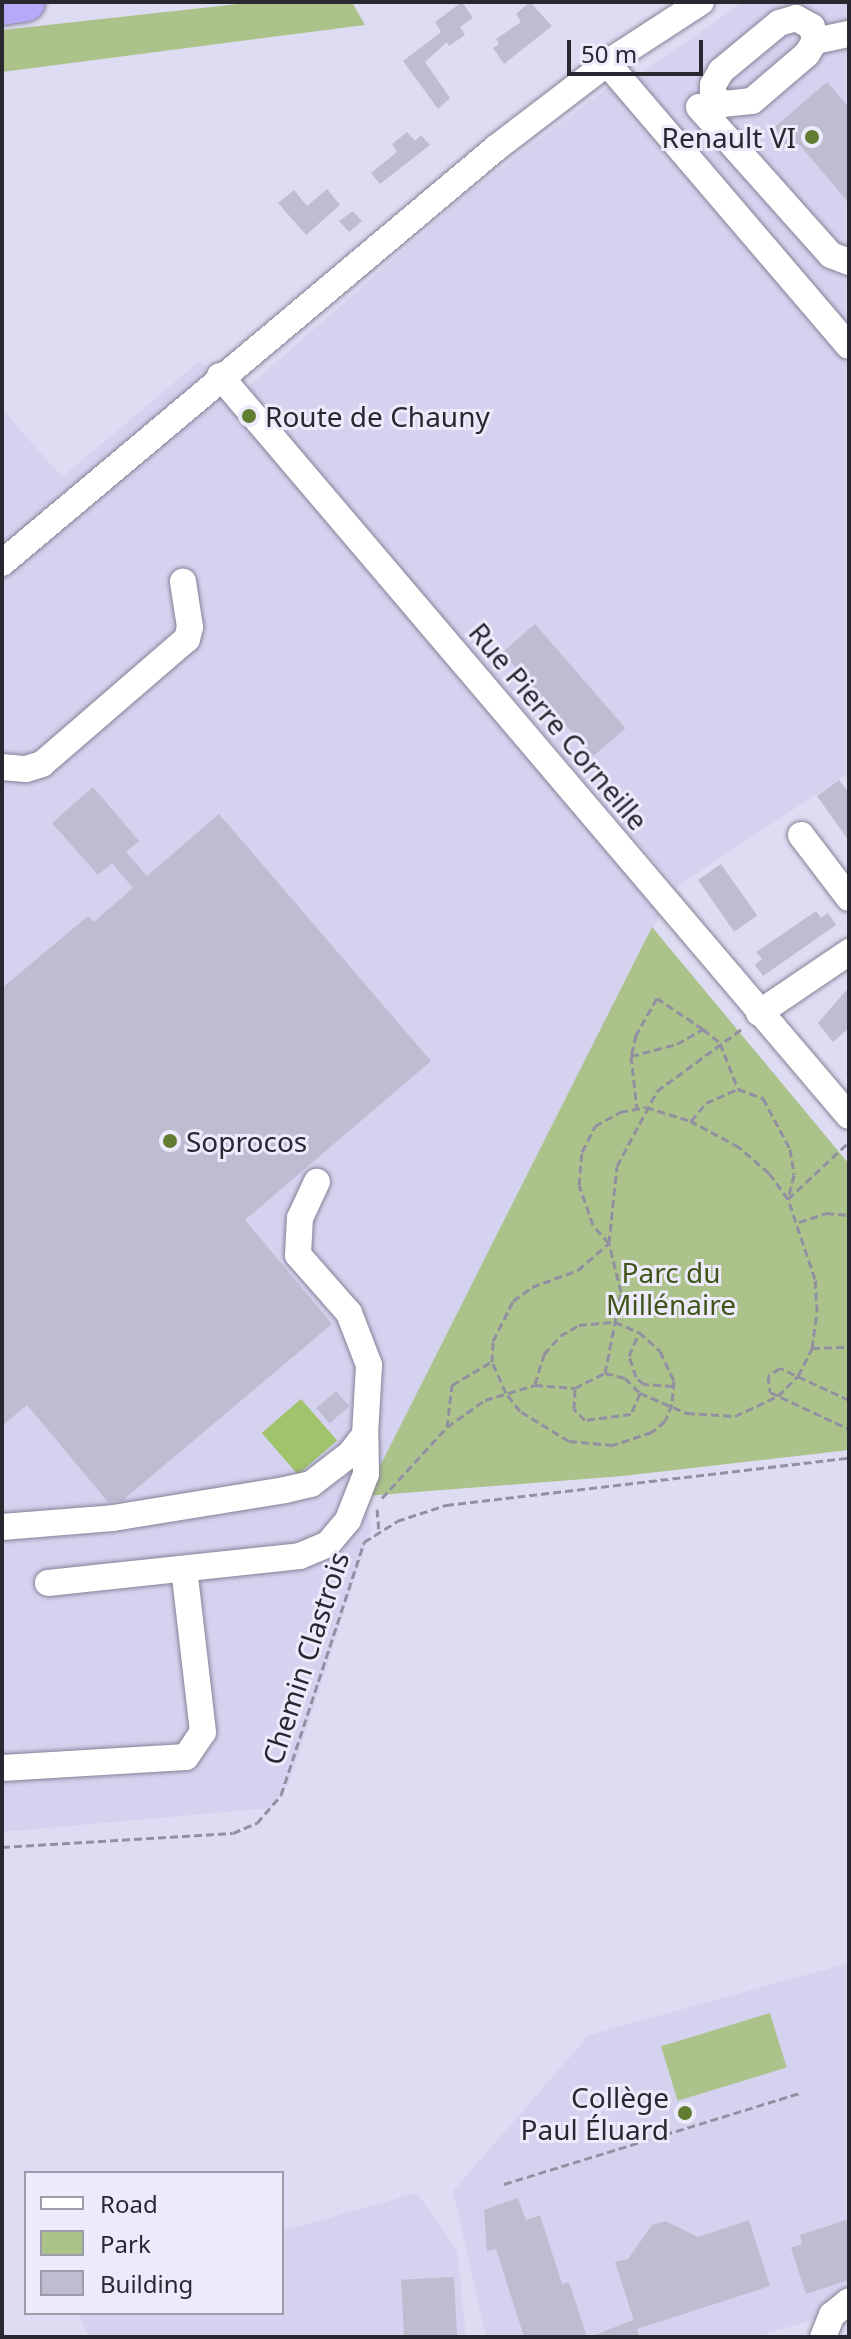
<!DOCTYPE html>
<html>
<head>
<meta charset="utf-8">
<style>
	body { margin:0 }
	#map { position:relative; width:851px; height:2339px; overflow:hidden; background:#dedcf2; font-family:"Noto Sans",sans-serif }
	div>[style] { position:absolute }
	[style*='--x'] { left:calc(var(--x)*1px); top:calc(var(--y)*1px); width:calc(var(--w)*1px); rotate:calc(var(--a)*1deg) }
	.built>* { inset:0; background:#d5d2ef }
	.green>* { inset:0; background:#abc38a; transform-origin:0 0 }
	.water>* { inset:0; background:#a0c36b; transform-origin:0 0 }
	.building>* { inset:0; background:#bebcd1; transform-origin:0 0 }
	.path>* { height:3px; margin-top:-1.5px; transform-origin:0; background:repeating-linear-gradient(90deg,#9290a0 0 8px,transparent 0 12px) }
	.roads { filter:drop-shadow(0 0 2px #848296) drop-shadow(0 0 2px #848296) }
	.minor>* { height:26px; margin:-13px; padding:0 13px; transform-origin:13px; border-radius:13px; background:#fff }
	.highway>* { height:38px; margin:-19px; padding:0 19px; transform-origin:19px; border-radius:19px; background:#b5aaf7 }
	.dots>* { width:22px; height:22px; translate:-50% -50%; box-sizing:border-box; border:4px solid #eceafb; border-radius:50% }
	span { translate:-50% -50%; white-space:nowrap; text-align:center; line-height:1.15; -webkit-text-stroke:6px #eceafb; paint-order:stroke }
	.poi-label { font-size:28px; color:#292830 }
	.right { translate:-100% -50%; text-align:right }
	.left { translate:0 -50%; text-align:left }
	.street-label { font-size:28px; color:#292830 }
	.park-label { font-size:28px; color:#3f5517 }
	.frame { position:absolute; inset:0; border:4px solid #292830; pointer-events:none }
	.legend { position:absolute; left:24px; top:2171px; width:260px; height:144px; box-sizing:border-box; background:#eceafb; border:2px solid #9e9caa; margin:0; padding:10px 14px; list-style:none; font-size:24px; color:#292830 }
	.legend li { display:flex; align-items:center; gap:16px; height:40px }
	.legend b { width:40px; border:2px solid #9e9caa }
	.scale { position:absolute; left:567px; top:40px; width:136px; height:36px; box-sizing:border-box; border:4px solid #292830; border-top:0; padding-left:10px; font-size:24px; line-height:28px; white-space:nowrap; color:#292830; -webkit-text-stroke:6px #eceafb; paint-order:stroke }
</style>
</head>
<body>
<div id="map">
	<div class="built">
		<i style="clip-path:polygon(743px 2px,849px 2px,849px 773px,676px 887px,246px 389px,473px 189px,633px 69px,639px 75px)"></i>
		<i style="clip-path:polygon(200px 361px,663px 909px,366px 1496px,371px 1529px,289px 1783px,271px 1808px,2px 1832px,2px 409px,62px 477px)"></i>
		<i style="clip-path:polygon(849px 1963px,849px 2310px,755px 2337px,486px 2337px,453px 2191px,589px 2035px)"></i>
		<i style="clip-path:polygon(417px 2193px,457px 2250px,466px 2337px,89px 2337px,78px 2313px,282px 2313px,282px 2231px)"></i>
	</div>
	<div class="green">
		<i style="clip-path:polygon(256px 2px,352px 2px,365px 25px,2px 72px,2px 30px)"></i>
		<i style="clip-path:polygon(652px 927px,849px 1164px,849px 1450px,623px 1476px,365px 1496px)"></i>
		<i style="left:770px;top:2013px;width:57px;height:114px;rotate:73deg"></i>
	</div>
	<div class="water">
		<i style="left:301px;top:1399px;width:55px;height:52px;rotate:49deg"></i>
	</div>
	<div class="building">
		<i style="clip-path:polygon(462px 2px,473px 18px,460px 27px,465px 35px,449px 46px,447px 42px,425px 62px,450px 98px,438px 109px,403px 61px,441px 32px,435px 22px)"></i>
		<i style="clip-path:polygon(530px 2px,552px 26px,504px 64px,493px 48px,499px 44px,496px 39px,521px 22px,516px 14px)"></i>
		<i style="clip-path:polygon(827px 82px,849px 107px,849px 203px,798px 143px,787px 151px,770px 131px)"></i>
		<i style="clip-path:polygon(407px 132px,415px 141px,421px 135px,430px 145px,380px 184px,371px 173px,397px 152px,392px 144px)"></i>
		<i style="clip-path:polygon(327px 189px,340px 205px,306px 235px,278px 203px,294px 190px,307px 206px)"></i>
		<i style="clip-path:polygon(353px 211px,362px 221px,349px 232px,339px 221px)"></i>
		<i style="left:535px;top:624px;width:138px;height:43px;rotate:49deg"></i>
		<i style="clip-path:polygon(839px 780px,849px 793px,849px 841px,817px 796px)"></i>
		<i style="clip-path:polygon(93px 787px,139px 841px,126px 852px,147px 876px,219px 814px,431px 1061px,245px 1220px,332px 1324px,123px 1500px,108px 1502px,27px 1405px,2px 1426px,2px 988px,88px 916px,94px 922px,133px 888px,112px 863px,98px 875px,52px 823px)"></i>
		<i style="left:721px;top:864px;width:63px;height:28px;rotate:55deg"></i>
		<i style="clip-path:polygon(816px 911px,821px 918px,828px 913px,836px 925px,763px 976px,755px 965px,762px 959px,756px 952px)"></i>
		<i style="clip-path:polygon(849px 987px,849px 1028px,833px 1042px,818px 1023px)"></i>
		<i style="left:336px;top:1391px;width:20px;height:26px;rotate:49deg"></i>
		<i style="clip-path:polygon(518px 2198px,526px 2220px,540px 2215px,562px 2284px,569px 2282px,587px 2337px,524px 2337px,496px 2249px,487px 2251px,484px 2210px)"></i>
		<i style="clip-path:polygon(849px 2219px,849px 2280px,806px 2294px,791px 2248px,802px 2244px,800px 2235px)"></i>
		<i style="clip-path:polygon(749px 2220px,770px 2286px,637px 2329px,639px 2337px,590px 2337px,633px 2320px,635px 2324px,615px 2262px,628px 2259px,652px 2225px,665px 2221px,698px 2237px)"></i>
		<i style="left:454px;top:2277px;width:60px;height:53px;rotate:87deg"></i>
	</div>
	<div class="path">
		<i style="--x:703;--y:1029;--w:22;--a:39"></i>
		<i style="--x:720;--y:1043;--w:49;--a:68.6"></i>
		<i style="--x:631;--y:1056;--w:48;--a:-14.6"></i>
		<i style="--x:677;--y:1044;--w:30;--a:-30"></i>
		<i style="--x:703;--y:1029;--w:55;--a:-146"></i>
		<i style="--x:657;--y:998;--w:43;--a:119.6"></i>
		<i style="--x:636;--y:1035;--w:22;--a:103"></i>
		<i style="--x:631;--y:1056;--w:53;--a:83.5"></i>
		<i style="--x:788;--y:1199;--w:83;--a:-43.1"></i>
		<i style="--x:799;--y:1222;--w:28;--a:-18"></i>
		<i style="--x:826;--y:1213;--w:23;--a:5"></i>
		<i style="--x:812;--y:1348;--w:37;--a:-2"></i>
		<i style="--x:605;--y:1373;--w:83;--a:-78.8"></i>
		<i style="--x:621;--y:1292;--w:50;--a:-103.8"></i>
		<i style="--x:609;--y:1243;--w:77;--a:-84.1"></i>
		<i style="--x:617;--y:1166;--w:85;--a:-61.9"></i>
		<i style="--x:657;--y:1091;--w:107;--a:-36.2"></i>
		<i style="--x:535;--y:1384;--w:31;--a:-73"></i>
		<i style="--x:544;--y:1354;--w:24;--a:-48"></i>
		<i style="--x:560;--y:1336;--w:22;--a:-30"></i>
		<i style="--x:579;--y:1325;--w:36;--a:-5"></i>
		<i style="--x:615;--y:1322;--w:26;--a:23"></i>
		<i style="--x:673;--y:1386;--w:29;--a:-176"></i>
		<i style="--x:644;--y:1384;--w:11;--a:-139"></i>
		<i style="--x:636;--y:1377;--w:22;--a:-108"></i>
		<i style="--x:629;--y:1356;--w:26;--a:-67"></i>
		<i style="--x:639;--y:1332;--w:28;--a:42"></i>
		<i style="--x:660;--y:1351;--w:33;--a:65"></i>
		<i style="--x:674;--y:1381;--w:23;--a:95"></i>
		<i style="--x:672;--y:1404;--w:18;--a:112"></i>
		<i style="--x:665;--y:1421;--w:17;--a:140"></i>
		<i style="--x:652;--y:1432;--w:41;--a:161.6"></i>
		<i style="--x:613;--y:1445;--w:44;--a:-174.8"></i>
		<i style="--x:569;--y:1441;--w:57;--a:-148.5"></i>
		<i style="--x:520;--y:1411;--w:23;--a:-128"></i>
		<i style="--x:506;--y:1393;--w:34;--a:-114"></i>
		<i style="--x:492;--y:1362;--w:21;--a:-87"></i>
		<i style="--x:493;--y:1341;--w:45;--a:-63.4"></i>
		<i style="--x:513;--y:1301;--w:24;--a:-36"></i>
		<i style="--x:532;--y:1287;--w:49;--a:-20.3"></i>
		<i style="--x:578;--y:1270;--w:41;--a:-41.1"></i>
		<i style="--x:609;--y:1243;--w:24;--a:-132"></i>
		<i style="--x:593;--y:1225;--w:42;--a:-109.3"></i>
		<i style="--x:579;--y:1185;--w:33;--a:-85"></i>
		<i style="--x:582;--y:1152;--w:29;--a:-63"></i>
		<i style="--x:595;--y:1126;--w:29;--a:-29"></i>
		<i style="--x:620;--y:1112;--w:26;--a:-11"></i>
		<i style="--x:646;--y:1107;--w:47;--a:17.3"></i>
		<i style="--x:640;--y:1393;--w:51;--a:23.1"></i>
		<i style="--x:687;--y:1413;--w:48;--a:3.6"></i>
		<i style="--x:735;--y:1416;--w:47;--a:-24.9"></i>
		<i style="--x:778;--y:1396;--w:28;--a:-45"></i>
		<i style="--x:798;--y:1376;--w:31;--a:-63"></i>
		<i style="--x:812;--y:1348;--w:36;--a:-82"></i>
		<i style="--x:817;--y:1312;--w:33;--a:-93"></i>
		<i style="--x:815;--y:1279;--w:84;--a:-108.6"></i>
		<i style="--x:788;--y:1199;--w:32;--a:-126"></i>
		<i style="--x:769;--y:1173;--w:40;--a:-139"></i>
		<i style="--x:739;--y:1147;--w:55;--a:-151.6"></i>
		<i style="--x:691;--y:1121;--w:23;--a:-50"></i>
		<i style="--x:706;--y:1103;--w:35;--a:-24"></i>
		<i style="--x:738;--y:1089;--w:27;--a:20"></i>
		<i style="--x:763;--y:1098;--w:58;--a:62.1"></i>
		<i style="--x:790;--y:1149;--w:26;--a:81"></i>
		<i style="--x:794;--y:1175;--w:25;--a:104"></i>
		<i style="--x:849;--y:1400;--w:76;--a:-155.1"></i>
		<i style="--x:780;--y:1368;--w:14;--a:146"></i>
		<i style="--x:768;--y:1376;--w:16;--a:83"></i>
		<i style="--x:770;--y:1392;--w:87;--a:25.1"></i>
		<i style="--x:447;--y:1427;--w:42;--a:-83.2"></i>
		<i style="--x:452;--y:1385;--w:45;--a:-30.5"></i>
		<i style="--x:382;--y:1498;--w:96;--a:-47.5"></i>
		<i style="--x:447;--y:1427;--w:47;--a:-35.4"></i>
		<i style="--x:485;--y:1400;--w:52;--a:-16.7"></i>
		<i style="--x:535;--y:1385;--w:40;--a:4.3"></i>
		<i style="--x:575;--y:1388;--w:34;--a:-27"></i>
		<i style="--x:605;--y:1373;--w:21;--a:14"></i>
		<i style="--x:625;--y:1378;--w:21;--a:45"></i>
		<i style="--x:640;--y:1393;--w:23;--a:113"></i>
		<i style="--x:631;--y:1414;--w:46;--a:172.6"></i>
		<i style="--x:585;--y:1420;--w:16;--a:-135"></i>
		<i style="--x:574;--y:1409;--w:21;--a:-87"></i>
		<i style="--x:377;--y:1509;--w:23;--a:85"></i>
		<i style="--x:2;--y:1847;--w:231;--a:-3.5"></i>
		<i style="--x:233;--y:1833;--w:26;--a:-23"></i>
		<i style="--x:257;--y:1823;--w:37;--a:-49"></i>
		<i style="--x:281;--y:1795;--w:266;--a:-71.8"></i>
		<i style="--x:364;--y:1542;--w:39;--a:-32"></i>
		<i style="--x:397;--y:1521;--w:52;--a:-18.1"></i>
		<i style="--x:446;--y:1505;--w:406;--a:-6.7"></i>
		<i style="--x:504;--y:2184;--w:309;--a:-17.1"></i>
	</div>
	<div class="roads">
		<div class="minor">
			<i style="--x:796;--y:18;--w:18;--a:29"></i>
			<i style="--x:812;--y:27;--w:14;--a:78"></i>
			<i style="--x:815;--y:41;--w:15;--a:122"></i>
			<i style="--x:807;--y:54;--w:72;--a:139.5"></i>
			<i style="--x:752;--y:101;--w:28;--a:174"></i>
			<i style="--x:724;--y:104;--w:14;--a:-144"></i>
			<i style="--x:713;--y:96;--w:11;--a:-90"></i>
			<i style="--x:713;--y:85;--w:16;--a:-60"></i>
			<i style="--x:721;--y:71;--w:75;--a:-39.6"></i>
			<i style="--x:779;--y:23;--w:18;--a:-16"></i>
			<i style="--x:815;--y:41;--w:35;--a:-12"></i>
			<i style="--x:607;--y:63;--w:372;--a:49.5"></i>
			<i style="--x:699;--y:107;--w:198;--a:48.3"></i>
			<i style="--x:831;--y:255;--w:19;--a:21"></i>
			<i style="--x:220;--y:376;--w:971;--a:49.64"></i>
			<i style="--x:2;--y:563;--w:645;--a:-40.03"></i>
			<i style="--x:496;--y:148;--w:140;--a:-37.4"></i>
			<i style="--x:607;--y:63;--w:112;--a:-33"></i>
			<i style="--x:2;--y:767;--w:24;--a:5"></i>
			<i style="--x:26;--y:769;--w:17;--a:-17"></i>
			<i style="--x:42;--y:764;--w:191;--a:-40.8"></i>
			<i style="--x:187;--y:639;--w:12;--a:-76"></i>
			<i style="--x:190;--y:627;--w:46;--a:-98.8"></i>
			<i style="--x:801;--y:835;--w:79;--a:52.7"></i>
			<i style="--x:759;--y:1013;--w:109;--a:-34.1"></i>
			<i style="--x:2;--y:1527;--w:111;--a:-4.6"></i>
			<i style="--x:113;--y:1518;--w:174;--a:-9.2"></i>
			<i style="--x:285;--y:1490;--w:27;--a:-13"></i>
			<i style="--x:311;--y:1484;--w:49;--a:-37.6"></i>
			<i style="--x:350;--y:1454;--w:24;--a:-52"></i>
			<i style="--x:365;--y:1435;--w:70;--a:-86.7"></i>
			<i style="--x:369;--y:1365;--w:56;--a:-111"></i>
			<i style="--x:349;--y:1313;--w:77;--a:-131.3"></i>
			<i style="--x:298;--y:1255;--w:37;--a:-87"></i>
			<i style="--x:300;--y:1218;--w:40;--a:-65"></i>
			<i style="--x:48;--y:1583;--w:253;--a:-6.1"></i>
			<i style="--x:300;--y:1556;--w:30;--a:-23"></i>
			<i style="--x:328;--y:1544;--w:31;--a:-50"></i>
			<i style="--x:348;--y:1520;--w:49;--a:-68.6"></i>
			<i style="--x:366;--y:1474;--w:39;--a:-91"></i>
			<i style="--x:2;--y:1768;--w:184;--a:-3.4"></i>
			<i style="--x:186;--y:1757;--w:30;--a:-56"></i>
			<i style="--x:203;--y:1732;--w:164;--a:-96.6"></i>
			<i style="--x:823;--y:2337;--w:24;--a:-68"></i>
			<i style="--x:832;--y:2315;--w:22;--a:-39"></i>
		</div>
		<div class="highway">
			<i style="--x:2;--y:6;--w:24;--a:-9"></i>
		</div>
	</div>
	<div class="dots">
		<i style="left:812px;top:137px;background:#617d32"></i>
		<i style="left:249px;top:416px;background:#617d32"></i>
		<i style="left:170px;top:1141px;background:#617d32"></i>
		<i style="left:685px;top:2113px;background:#617d32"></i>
	</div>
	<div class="poi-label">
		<span class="right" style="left:796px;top:137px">Renault VI</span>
		<span class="left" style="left:265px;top:416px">Route de Chauny</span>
		<span class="left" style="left:186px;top:1141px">Soprocos</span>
		<span class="right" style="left:669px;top:2113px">Collège<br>Paul Éluard</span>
	</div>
	<div class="street-label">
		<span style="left:559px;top:726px;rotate:50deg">Rue Pierre Corneille</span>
		<span style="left:305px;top:1658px;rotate:-72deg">Chemin Clastrois</span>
	</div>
	<div class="park-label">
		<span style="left:671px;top:1288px">Parc du<br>Millénaire</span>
	</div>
	<div class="frame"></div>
	<ul class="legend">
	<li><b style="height:10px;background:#fff"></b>Road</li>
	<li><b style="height:22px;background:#abc38a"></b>Park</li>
	<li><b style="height:22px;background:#bebcd1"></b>Building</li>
	</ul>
	<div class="scale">50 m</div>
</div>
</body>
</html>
